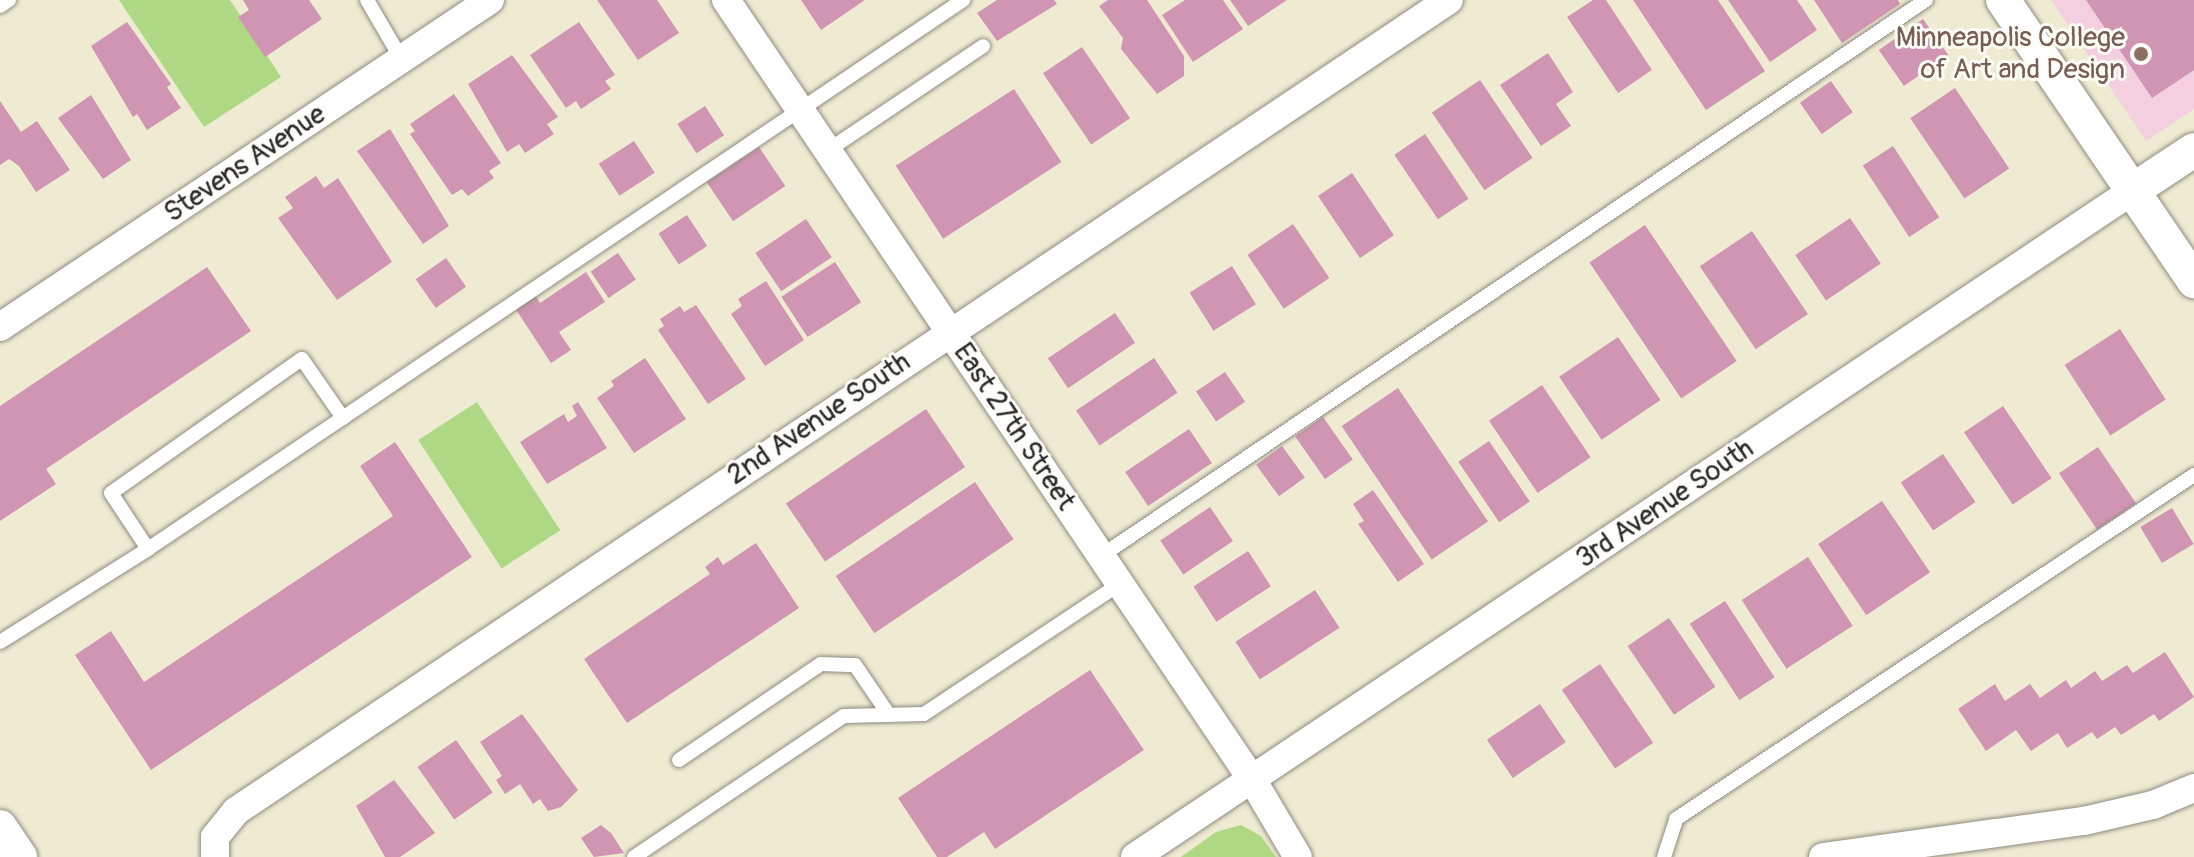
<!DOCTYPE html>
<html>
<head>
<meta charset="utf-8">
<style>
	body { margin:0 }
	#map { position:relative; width:2194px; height:857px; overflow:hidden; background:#efebd3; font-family:Pangolin,sans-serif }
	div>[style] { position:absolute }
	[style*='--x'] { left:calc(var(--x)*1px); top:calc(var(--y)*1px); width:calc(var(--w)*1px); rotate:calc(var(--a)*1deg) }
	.built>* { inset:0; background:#f3cfe0 }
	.green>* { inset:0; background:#aed884; transform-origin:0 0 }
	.building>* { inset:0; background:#d095b2; transform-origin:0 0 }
	.roads { filter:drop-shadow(0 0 2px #8d8b7f) drop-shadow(0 0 2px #8d8b7f) }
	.service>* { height:14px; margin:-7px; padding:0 7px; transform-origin:7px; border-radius:7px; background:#fff }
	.minor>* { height:28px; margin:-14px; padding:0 14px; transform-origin:14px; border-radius:14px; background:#fff }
	.tertiary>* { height:34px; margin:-17px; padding:0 17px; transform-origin:17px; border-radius:17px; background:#fff }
	.dots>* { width:22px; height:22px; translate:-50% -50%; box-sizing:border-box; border:4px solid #fdfcf7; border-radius:50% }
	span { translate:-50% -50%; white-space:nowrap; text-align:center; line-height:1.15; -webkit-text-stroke:6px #fdfcf7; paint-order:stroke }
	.education-label { font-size:28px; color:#785e54 }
	.right { translate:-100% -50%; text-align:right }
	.street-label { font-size:28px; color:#2b2b2b }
</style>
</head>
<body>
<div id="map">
	<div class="built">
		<i style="clip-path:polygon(2051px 0,2194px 0,2194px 109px,2146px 141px)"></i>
	</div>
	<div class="green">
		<i style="clip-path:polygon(119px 0,230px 0,281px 77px,204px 127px)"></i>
		<i style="left:477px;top:402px;width:153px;height:70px;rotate:57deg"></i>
		<i style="clip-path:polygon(1241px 825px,1261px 836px,1276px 857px,1181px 857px,1216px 832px)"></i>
	</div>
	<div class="building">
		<i style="clip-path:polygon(243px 0,309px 0,322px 19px,265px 57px,238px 17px,249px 10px)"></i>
		<i style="clip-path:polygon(597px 0,657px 0,679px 33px,638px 60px)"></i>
		<i style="clip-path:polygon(801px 0,865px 0,821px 30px)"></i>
		<i style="clip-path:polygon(997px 0,1054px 0,1057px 4px,997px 41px,977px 13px)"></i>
		<i style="clip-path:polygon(1108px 0,1147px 0,1184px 56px,1184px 76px,1157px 94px,1121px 49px,1123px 38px,1099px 6px)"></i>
		<i style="clip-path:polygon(1185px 0,1223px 0,1243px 29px,1193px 62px,1162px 15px)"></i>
		<i style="clip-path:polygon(1230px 0,1287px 0,1248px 26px)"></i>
		<i style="clip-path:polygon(1593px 0,1606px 0,1652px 70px,1618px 93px,1567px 17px)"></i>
		<i style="clip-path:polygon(1633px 0,1718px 0,1765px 71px,1706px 110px)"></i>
		<i style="clip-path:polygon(1728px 0,1797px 0,1817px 30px,1770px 62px)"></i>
		<i style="clip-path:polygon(1814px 0,1898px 0,1900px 4px,1842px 43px)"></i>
		<i style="clip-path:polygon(2086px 0,2194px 0,2194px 70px,2152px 98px)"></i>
		<i style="left:1923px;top:19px;width:44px;height:54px;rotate:55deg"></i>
		<i style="clip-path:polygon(127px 22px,171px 84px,167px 87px,181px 108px,147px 130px,137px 114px,133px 117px,91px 46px)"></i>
		<i style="clip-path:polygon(579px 22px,615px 75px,605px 81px,611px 89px,581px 109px,576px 101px,566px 108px,530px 55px)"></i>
		<i style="left:1082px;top:47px;width:86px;height:47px;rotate:56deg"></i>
		<i style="clip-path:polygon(1548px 53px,1573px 92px,1556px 104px,1571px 126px,1541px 146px,1500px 85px)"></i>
		<i style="clip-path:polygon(512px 55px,558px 117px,547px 124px,554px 134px,525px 153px,519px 144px,507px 152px,468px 84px)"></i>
		<i style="left:1480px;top:80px;width:94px;height:58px;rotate:56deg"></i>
		<i style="left:1831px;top:81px;width:38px;height:38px;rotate:55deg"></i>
		<i style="left:1955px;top:88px;width:97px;height:54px;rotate:56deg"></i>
		<i style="left:1014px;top:89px;width:87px;height:141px;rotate:57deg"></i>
		<i style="clip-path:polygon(454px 94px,501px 163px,489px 171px,494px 178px,468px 196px,462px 189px,452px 195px,410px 134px,415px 131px,410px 124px)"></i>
		<i style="clip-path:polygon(91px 95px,131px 160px,103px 179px,58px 118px)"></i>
		<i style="clip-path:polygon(0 101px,21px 132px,37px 121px,70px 170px,36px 192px,19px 166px,9px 159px,0 165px)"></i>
		<i style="left:705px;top:106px;width:35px;height:33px;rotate:57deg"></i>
		<i style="clip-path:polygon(390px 129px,449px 226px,423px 244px,357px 151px)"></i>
		<i style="left:1425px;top:134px;width:78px;height:37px;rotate:56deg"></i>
		<i style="left:634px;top:141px;width:38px;height:42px;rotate:57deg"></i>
		<i style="left:1893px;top:146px;width:85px;height:36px;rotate:57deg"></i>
		<i style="left:759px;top:147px;width:47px;height:63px;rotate:56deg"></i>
		<i style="left:1352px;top:173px;width:75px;height:41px;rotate:56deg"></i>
		<i style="clip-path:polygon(316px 176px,324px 188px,338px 178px,392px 262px,337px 300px,278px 218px,293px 208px,285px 197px)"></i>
		<i style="left:687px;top:215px;width:37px;height:34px;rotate:57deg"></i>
		<i style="left:1850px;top:218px;width:55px;height:66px;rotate:56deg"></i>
		<i style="left:806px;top:219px;width:46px;height:61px;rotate:56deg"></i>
		<i style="left:1293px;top:224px;width:65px;height:55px;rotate:56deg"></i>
		<i style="left:1645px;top:225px;width:164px;height:67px;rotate:56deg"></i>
		<i style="left:1752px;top:231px;width:100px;height:63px;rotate:56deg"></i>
		<i style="left:618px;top:253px;width:32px;height:33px;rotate:56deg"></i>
		<i style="left:446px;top:258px;width:35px;height:37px;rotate:55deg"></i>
		<i style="left:835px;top:262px;width:48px;height:64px;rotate:57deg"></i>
		<i style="left:1232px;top:266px;width:45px;height:50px;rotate:58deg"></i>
		<i style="clip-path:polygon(207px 267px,251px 331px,46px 469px,56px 484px,0 521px,0 406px)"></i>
		<i style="clip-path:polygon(586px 272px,605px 302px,559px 332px,571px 350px,551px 363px,513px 305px,533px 292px,540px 303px)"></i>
		<i style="clip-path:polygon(766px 281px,804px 340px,765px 366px,731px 314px,742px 306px,738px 299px)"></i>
		<i style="clip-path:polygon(696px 305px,746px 379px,708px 404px,658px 330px,664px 326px,660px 319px,680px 306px,684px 312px)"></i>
		<i style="left:1115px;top:313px;width:36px;height:81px;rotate:56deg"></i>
		<i style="left:2120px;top:329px;width:84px;height:66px;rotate:57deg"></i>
		<i style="left:1618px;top:337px;width:76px;height:71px;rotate:56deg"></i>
		<i style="clip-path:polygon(645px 358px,686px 419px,634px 453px,597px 398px,614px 386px,611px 381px)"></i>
		<i style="left:1154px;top:358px;width:42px;height:94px;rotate:56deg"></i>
		<i style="left:1225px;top:372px;width:36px;height:35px;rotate:56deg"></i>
		<i style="left:1542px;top:385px;width:87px;height:64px;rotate:56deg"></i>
		<i style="left:1398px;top:388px;width:161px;height:68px;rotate:56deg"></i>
		<i style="clip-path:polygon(578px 402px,607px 448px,547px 484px,520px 442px,564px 414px,568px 422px,577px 416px,572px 406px)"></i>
		<i style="left:2003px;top:406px;width:87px;height:47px;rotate:56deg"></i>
		<i style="left:926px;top:409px;width:70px;height:169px;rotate:56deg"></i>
		<i style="left:1323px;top:417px;width:52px;height:34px;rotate:55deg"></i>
		<i style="left:1189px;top:429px;width:41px;height:77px;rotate:56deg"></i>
		<i style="left:1489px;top:441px;width:73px;height:37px;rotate:56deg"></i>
		<i style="clip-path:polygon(395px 442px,472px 557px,151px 770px,75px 655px,111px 631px,144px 682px,393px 516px,360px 466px)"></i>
		<i style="left:1282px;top:446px;width:39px;height:32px;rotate:54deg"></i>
		<i style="left:2098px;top:447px;width:68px;height:47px;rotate:56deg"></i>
		<i style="left:1943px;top:454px;width:58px;height:51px;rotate:56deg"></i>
		<i style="left:975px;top:482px;width:69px;height:168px;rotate:56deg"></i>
		<i style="clip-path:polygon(1373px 490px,1424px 564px,1398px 582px,1358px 524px,1364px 521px,1353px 504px)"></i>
		<i style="left:1882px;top:501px;width:86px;height:77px;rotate:56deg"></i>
		<i style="left:1210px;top:507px;width:41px;height:60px;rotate:56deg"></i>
		<i style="left:2172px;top:508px;width:42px;height:37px;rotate:59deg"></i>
		<i style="clip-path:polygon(756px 543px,799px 608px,627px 723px,584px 659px,710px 574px,705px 567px,718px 557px,723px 565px)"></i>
		<i style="left:1248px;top:551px;width:42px;height:65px;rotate:57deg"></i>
		<i style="left:1808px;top:557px;width:82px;height:79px;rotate:57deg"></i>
		<i style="left:1315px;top:590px;width:45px;height:95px;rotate:57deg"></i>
		<i style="left:1725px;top:601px;width:91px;height:42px;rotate:57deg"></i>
		<i style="left:1669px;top:618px;width:83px;height:50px;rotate:56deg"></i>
		<i style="clip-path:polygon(2165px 652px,2194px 697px,2159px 721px,2154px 714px,2121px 735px,2115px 727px,2097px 739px,2092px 732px,2067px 748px,2058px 733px,2031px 751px,2016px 730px,1986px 751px,1958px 709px,1995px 684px,2005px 701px,2030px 684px,2040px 698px,2066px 680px,2071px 688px,2095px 671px,2102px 681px,2127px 665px,2133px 673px)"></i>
		<i style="left:1600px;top:664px;width:95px;height:46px;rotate:56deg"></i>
		<i style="clip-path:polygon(1090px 670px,1144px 750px,995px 849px,984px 832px,947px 857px,937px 857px,898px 798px)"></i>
		<i style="left:1540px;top:704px;width:46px;height:64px;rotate:56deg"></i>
		<i style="clip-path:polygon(522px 714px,578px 790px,561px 807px,548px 811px,540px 799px,533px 804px,520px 784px,505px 794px,496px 780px,502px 776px,480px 742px)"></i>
		<i style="left:456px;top:740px;width:64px;height:47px;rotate:55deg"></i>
		<i style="clip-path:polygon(394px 780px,435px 833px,400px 857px,385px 857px,356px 806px)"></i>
		<i style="clip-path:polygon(601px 825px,611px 833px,624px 853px,594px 857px,581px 838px)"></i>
	</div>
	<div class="roads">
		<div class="service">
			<i style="--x:367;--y:0;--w:69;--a:59.7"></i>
			<i style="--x:0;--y:6;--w:11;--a:-34"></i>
			<i style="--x:827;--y:151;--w:188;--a:-33.9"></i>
			<i style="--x:148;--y:549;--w:67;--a:-123.5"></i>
			<i style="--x:111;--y:493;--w:233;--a:-35.1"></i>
			<i style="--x:302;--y:359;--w:72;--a:55.2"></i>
			<i style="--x:1101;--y:556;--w:995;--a:-33.98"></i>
			<i style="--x:0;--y:642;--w:175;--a:-32.1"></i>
			<i style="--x:148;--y:549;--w:983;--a:-33.96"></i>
			<i style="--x:679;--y:760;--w:171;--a:-34.1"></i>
			<i style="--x:821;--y:664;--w:34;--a:2"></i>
			<i style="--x:855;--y:665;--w:60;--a:55.8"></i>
			<i style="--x:634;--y:857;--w:253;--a:-33.9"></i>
			<i style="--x:844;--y:716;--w:80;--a:-1.4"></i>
			<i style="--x:924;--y:714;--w:235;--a:-33.6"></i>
			<i style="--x:1664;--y:857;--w:40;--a:-72"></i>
			<i style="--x:1676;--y:819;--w:622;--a:-33.59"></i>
		</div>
		<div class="minor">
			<i style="--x:726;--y:0;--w:942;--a:55.99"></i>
			<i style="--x:1253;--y:781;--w:88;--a:59.4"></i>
			<i style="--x:0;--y:327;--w:589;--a:-33.72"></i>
			<i style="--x:215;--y:857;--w:20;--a:-90"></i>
			<i style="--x:215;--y:837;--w:33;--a:-51"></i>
			<i style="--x:236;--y:811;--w:1459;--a:-33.77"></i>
			<i style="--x:1135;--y:857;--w:1199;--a:-33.74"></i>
			<i style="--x:1823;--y:857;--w:263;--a:-7.9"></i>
			<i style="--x:2084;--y:821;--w:71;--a:-13.1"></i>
			<i style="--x:2153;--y:805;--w:44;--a:-22.5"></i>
		</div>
		<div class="tertiary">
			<i style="--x:2003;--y:0;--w:340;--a:55.8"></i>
			<i style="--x:2132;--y:191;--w:74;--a:-33.5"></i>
			<i style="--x:0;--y:827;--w:36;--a:56"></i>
		</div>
	</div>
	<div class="dots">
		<i style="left:2141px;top:54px;background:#8d6e63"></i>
	</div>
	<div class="education-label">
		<span class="right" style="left:2125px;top:54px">Minneapolis College<br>of Art and Design</span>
	</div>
	<div class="street-label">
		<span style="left:245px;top:164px;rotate:-34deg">Stevens Avenue</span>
		<span style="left:819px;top:419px;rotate:-34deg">2nd Avenue South</span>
		<span style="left:1014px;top:427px;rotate:56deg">East 27th Street</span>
		<span style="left:1665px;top:504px;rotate:-34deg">3rd Avenue South</span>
	</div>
</div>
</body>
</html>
